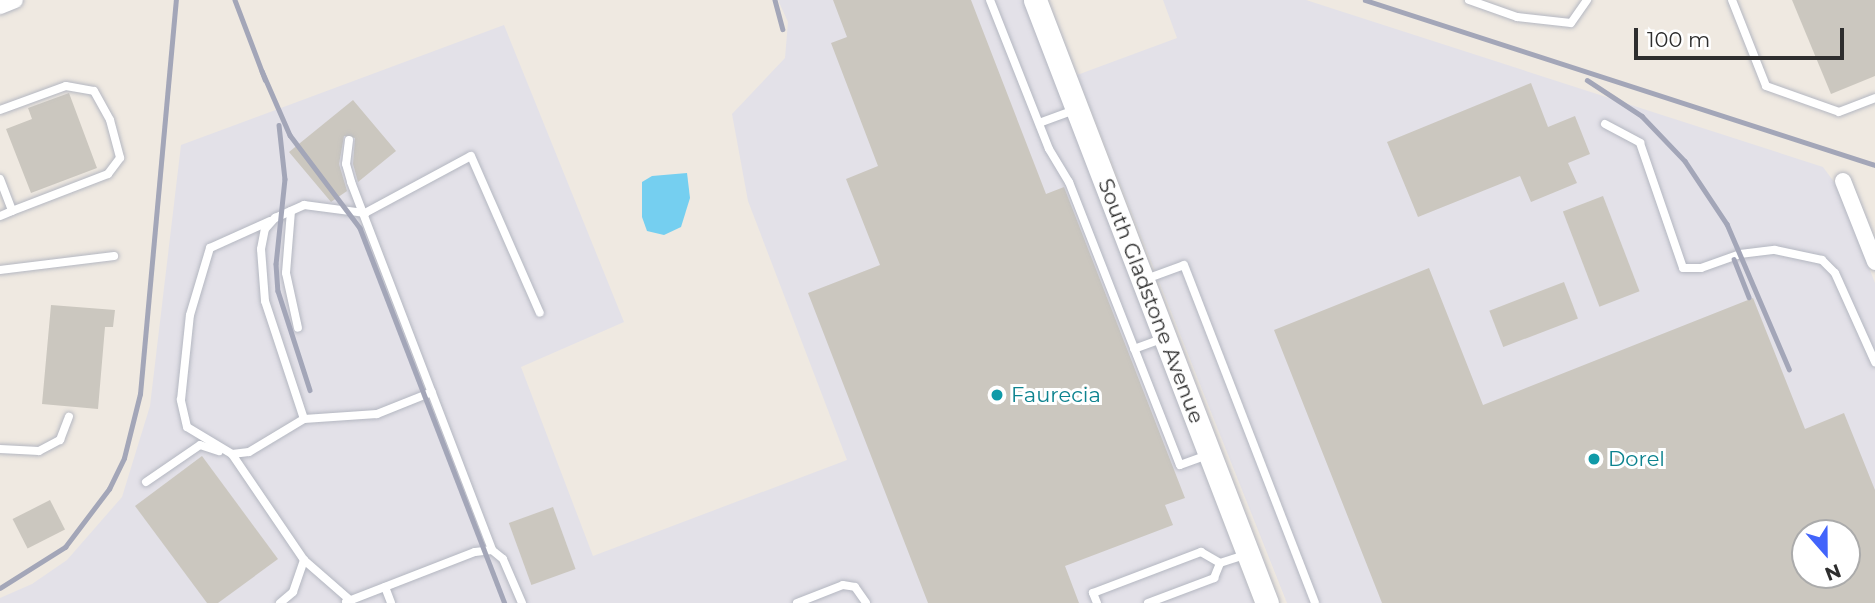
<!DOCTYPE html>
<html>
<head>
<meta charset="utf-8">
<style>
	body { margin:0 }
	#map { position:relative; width:1875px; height:603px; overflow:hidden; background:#efe9e1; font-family:Montserrat,sans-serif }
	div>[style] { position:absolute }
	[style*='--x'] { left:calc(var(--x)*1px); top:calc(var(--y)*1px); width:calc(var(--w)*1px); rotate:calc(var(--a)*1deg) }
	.industrial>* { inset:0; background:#e3e1e8 }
	.water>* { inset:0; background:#75cff0 }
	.building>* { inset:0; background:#cbc7bf; transform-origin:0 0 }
	.roads { filter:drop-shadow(0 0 2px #b4b7c1) drop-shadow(0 0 2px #b4b7c1) }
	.lane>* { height:8px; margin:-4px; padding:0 4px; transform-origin:4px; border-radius:4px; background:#fff }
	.street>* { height:16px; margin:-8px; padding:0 8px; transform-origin:8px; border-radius:8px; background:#fff }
	.secondary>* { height:23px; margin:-11.5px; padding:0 11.5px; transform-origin:11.5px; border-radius:11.5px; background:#fff }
	.rail>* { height:4.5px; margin:-2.25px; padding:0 2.25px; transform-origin:2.25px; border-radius:2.25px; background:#a3a6b8 }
	.dots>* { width:19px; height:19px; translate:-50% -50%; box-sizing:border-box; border:4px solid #fff; border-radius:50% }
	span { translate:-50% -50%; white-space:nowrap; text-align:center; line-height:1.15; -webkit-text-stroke:6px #fff; paint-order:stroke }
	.street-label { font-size:21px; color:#2e2e2e }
	.culture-label { font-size:21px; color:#0d838f }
	.left { translate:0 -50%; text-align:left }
	.north { position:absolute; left:1791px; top:519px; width:70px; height:70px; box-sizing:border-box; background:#fff; border:2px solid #ababab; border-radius:50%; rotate:159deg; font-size:19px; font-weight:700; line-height:28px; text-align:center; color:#2e2e2e }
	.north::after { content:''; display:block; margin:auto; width:24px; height:32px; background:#4264fb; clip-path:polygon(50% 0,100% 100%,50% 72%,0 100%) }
	.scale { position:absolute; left:1634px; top:28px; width:210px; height:32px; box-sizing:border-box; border:4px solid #2e2e2e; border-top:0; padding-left:9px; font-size:21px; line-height:24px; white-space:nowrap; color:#2e2e2e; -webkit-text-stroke:5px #fff; paint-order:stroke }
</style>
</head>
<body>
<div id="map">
	<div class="industrial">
		<i style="clip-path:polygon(778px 0,1025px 0,1254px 603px,0 603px,0 598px,32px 584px,67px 560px,122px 497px,150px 406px,181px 145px,504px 25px,624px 322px,521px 367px,593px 556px,847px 460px,748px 201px,732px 114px,785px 58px,788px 22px)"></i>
		<i style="clip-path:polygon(evenodd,1163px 0,1306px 0,1823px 167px,1837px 186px,1875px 283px,1875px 603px,1287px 603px,1077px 75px,1177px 38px,1163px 0,1805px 533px,1847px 533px,1847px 575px,1805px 575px,1805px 533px)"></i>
	</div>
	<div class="water">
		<i style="clip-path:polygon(687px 173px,690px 198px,681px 227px,664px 235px,647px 231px,642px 217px,642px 182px,652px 176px)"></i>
	</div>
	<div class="building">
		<i style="clip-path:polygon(833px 0,971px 0,1046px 194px,1064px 187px,1185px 498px,1165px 505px,1173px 525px,1065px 566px,1079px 603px,928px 603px,808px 293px,880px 265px,846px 179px,878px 166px,831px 43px,847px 37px)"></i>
		<i style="clip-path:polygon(1792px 0,1875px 0,1875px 76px,1831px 94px)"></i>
		<i style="clip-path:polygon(1531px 83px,1548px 127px,1575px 116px,1590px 154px,1568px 163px,1577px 183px,1531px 202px,1520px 176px,1418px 217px,1387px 142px)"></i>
		<i style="clip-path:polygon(69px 93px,97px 168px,31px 193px,6px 129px,32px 119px,28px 108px)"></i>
		<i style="clip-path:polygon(353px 100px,396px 151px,358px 182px,353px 164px,355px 138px,344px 136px,339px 164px,347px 191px,331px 202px,289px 152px)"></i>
		<i style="left:1603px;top:196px;width:102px;height:43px;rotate:69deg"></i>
		<i style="clip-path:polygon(evenodd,1429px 268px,1483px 405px,1753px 298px,1805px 429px,1844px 413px,1875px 490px,1875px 603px,1382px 603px,1274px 330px,1429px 268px,1805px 533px,1847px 533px,1847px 575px,1805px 575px,1805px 533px)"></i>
		<i style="left:1564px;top:282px;width:39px;height:80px;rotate:69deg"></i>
		<i style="clip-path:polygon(51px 305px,115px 310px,113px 327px,105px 327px,98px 409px,42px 404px)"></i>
		<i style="clip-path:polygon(202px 456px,278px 559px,218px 603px,207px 603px,135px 506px)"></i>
		<i style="left:50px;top:500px;width:33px;height:42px;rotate:63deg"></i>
		<i style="left:553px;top:507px;width:66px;height:47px;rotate:70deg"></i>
	</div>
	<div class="roads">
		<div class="lane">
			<i style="--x:990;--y:0;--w:160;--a:68.4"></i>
			<i style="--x:1049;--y:149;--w:39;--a:59"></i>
			<i style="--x:1069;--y:182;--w:304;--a:68.6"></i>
			<i style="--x:1180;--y:465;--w:30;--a:-20"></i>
			<i style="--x:1469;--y:0;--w:51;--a:19.5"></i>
			<i style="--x:1517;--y:17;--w:54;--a:6.3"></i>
			<i style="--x:1571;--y:23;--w:28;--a:-55"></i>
			<i style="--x:1732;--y:0;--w:92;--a:68.4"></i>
			<i style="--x:1766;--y:86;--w:77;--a:19.6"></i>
			<i style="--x:1839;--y:112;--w:39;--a:-21"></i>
			<i style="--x:0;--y:110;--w:70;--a:-20"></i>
			<i style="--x:66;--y:86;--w:28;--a:10"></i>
			<i style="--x:94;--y:91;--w:33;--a:61"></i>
			<i style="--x:110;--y:120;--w:39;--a:75"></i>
			<i style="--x:120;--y:158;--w:20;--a:127"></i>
			<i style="--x:108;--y:174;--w:103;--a:158.9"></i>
			<i style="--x:1039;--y:123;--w:37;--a:-20"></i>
			<i style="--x:1605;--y:124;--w:40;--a:28"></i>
			<i style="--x:1640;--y:143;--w:132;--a:71"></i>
			<i style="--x:1683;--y:268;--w:18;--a:0"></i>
			<i style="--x:1701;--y:268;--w:41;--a:-19.7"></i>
			<i style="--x:1740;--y:254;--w:35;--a:-7"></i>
			<i style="--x:1775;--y:250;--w:48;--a:12"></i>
			<i style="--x:1822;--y:260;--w:18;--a:45"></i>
			<i style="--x:1835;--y:273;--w:98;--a:65.8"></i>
			<i style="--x:349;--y:140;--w:24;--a:97"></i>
			<i style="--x:346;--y:164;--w:19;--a:74"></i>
			<i style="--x:351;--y:182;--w:394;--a:69"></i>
			<i style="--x:0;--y:179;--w:34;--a:69"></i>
			<i style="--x:12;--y:211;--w:13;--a:157"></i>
			<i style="--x:291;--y:211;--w:62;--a:94.6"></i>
			<i style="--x:286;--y:273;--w:56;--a:77.7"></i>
			<i style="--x:0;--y:270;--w:115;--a:-7"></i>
			<i style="--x:1146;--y:279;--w:40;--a:-20.2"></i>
			<i style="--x:1184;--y:265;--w:362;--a:68.8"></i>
			<i style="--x:1134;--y:349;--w:32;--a:-20"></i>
			<i style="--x:304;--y:419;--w:124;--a:-108.3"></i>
			<i style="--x:265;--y:301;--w:52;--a:-94.4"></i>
			<i style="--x:261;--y:249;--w:20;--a:-79"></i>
			<i style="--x:265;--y:229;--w:15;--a:-48"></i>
			<i style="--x:275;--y:218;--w:32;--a:-24"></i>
			<i style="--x:304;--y:205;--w:62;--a:7.5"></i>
			<i style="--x:365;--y:213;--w:120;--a:-28.3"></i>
			<i style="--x:471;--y:156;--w:171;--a:66.3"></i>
			<i style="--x:0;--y:449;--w:39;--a:3"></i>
			<i style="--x:39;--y:451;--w:24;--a:-28"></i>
			<i style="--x:60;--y:440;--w:25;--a:-69"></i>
			<i style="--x:232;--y:454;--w:52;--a:-149"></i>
			<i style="--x:187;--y:427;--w:28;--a:-103"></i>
			<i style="--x:181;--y:400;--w:85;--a:-84"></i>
			<i style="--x:190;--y:315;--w:70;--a:-73.4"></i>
			<i style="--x:210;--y:248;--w:66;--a:-24.2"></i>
			<i style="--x:146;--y:482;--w:65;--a:-34.4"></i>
			<i style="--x:200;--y:445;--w:20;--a:18"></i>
			<i style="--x:385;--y:587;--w:17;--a:69"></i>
			<i style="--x:351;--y:601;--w:62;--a:-138.9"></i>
			<i style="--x:304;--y:560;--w:128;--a:-124.2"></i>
			<i style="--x:232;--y:454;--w:17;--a:-7"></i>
			<i style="--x:249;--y:452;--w:64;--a:-31"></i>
			<i style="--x:304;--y:419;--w:73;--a:-3.9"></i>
			<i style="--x:377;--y:414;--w:59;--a:-21.8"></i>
			<i style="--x:346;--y:602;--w:138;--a:-21.2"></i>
			<i style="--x:475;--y:552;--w:17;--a:-7"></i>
			<i style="--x:492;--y:550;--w:14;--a:39"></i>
			<i style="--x:503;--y:559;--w:48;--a:66.6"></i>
			<i style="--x:280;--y:603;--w:17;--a:-40"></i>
			<i style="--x:293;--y:592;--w:34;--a:-71"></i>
			<i style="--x:797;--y:603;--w:49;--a:-21.4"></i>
			<i style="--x:843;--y:585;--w:12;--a:9"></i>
			<i style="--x:855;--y:587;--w:19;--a:55"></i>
			<i style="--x:1097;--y:603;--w:11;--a:-112"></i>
			<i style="--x:1093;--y:593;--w:116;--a:-20.8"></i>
			<i style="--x:1201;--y:552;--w:22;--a:30"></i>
			<i style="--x:1220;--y:563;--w:26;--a:-18"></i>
			<i style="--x:1148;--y:603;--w:71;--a:-20.7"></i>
			<i style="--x:1214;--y:578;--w:16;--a:-68"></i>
		</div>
		<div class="street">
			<i style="--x:0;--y:6;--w:16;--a:-22"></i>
			<i style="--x:1843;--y:181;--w:87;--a:68.4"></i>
		</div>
		<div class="secondary">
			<i style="--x:1035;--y:0;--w:646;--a:68.96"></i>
		</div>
	</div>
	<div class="rail">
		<i style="--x:235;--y:0;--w:85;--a:69.2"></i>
		<i style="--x:775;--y:0;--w:30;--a:75"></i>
		<i style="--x:1365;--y:0;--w:536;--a:17.93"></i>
		<i style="--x:262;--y:71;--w:70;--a:66.4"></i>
		<i style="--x:290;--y:135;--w:116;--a:53"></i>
		<i style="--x:360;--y:228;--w:402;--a:68.9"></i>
		<i style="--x:1587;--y:80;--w:66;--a:33.2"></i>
		<i style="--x:1642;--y:116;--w:62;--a:46.3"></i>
		<i style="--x:1685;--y:161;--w:76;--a:56.3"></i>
		<i style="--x:1727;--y:224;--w:158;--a:66.8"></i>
		<i style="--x:279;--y:125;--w:54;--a:83.7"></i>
		<i style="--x:285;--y:179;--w:85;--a:96"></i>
		<i style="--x:276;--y:264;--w:27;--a:86"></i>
		<i style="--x:278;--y:291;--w:104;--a:72.1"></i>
		<i style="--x:1734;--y:259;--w:41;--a:68.5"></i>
		<i style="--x:0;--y:588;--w:77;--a:-32.2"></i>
		<i style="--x:65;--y:547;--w:73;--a:-52.8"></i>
		<i style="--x:109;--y:489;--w:34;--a:-64"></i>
		<i style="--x:124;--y:458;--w:66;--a:-76"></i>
		<i style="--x:140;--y:394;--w:396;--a:-84.8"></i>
	</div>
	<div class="dots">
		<i style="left:997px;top:395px;background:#0f9aa8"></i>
		<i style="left:1594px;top:459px;background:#0f9aa8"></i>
	</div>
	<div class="street-label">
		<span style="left:1151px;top:301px;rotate:69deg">South Gladstone Avenue</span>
	</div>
	<div class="culture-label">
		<span class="left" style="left:1011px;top:395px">Faurecia</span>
		<span class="left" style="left:1608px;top:459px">Dorel</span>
	</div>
	<div class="north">N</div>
	<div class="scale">100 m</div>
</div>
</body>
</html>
